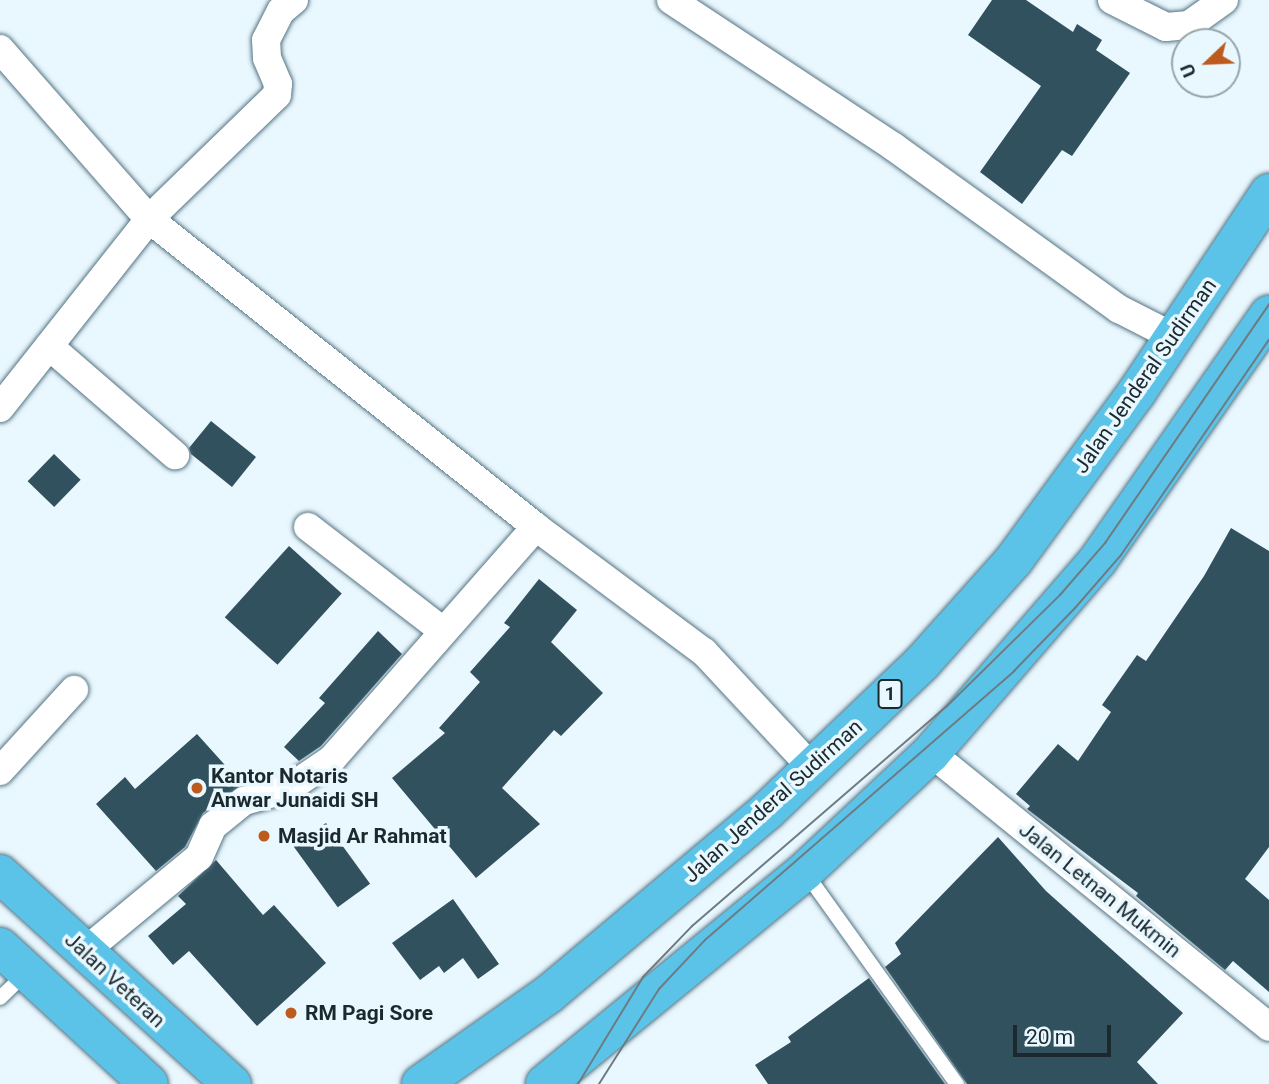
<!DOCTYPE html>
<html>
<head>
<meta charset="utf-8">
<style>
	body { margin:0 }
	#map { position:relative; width:1269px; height:1084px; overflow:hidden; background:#e9f7fe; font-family:Roboto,sans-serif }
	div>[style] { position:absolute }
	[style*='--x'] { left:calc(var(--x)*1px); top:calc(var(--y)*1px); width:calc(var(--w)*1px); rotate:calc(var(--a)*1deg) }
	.building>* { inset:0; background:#31515e; transform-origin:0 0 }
	.roads { filter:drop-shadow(0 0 2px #547483) drop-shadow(0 0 2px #547483) }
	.service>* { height:14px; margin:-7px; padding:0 7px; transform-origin:7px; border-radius:7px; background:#fff }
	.minor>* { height:28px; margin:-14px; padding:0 14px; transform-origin:14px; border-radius:14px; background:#fff }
	.trunk>* { height:38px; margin:-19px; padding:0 19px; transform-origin:19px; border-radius:19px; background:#5cc3e8 }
	.tram>* { height:2px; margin:-1px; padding:0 1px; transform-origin:1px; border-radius:1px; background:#6d7b82 }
	.dots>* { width:19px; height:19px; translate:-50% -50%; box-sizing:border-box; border:4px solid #e9f7fe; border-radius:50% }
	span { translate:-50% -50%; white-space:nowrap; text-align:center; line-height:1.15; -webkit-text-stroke:7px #e9f7fe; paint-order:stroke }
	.shield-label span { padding:2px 5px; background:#e9f7fe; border:2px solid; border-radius:5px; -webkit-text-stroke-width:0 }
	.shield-label { font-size:19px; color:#1b292f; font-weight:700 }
	.street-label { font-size:21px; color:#1b292f }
	.poi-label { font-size:21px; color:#1b292f; font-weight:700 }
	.left { translate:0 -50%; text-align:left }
	.north { position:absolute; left:1171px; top:28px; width:70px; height:70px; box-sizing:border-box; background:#e9f7fe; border:2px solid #97a5ab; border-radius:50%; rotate:247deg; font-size:19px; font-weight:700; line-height:28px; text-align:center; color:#1b292f }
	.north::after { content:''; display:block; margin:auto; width:24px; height:32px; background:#bd5b1f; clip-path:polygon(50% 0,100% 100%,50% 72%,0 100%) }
	.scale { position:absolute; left:1013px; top:1025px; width:98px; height:32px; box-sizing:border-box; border:4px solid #1b292f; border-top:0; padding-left:9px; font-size:21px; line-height:24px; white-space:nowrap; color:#1b292f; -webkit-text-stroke:5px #e9f7fe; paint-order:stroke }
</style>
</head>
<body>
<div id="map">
	<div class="building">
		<i style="clip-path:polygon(992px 0,1026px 0,1073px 32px,1077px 24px,1102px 40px,1096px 50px,1130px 73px,1072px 156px,1062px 150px,1022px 204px,980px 172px,1041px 86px,968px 35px)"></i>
		<i style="clip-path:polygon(211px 421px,256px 457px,232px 487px,191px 454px,189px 448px)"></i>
		<i style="left:54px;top:454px;width:37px;height:38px;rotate:44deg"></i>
		<i style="clip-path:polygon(1231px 528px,1269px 551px,1269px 847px,1245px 879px,1269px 900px,1269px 992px,1233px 961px,1225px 970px,1136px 896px,1138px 893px,1027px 809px,1030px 806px,1016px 794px,1058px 744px,1078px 761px,1111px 712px,1102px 705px,1137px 655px,1146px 661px,1204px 576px)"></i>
		<i style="left:289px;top:546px;width:71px;height:96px;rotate:42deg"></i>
		<i style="clip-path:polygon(539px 579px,577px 610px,551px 642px,603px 693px,561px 736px,554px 730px,502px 788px,540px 824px,476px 878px,392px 778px,445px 733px,439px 728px,480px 682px,470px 672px,510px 627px,504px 623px)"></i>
		<i style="clip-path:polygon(378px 631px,402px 654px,321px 746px,299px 761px,284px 747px,325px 703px,319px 698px)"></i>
		<i style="clip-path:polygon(197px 734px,242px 784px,203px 813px,185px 847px,156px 871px,96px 804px,125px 777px,135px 789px)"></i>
		<i style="left:326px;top:823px;width:75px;height:40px;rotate:54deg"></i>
		<i style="clip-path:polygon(998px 837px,1046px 891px,1183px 1013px,1137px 1062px,1158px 1084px,967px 1084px,885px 967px,901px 954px,895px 943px)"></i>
		<i style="clip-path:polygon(216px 860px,263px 915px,274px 905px,326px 963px,257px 1026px,189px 951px,173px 965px,148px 936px,186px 904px,178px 896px)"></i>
		<i style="clip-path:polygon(453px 899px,499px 964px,478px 979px,463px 958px,444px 973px,439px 966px,420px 980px,392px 943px)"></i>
		<i style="clip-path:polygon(869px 978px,945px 1084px,768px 1084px,755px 1065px,791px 1042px,788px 1037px)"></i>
	</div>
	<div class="roads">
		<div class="service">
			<i style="--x:805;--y:872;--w:261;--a:54.4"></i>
			<i style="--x:0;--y:998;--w:37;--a:-44"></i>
		</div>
		<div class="minor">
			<i style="--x:671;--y:0;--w:267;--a:33.4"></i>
			<i style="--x:894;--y:147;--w:277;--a:35.8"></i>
			<i style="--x:1119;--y:309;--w:62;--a:27"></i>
			<i style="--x:1112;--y:0;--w:60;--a:26.6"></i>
			<i style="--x:1166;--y:27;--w:23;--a:-5"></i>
			<i style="--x:1189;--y:25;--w:43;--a:-35.5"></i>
			<i style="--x:0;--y:49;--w:226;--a:48.8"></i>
			<i style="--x:149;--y:219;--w:495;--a:38.5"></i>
			<i style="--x:536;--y:527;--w:209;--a:36.7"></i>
			<i style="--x:704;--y:652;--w:160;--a:47"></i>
			<i style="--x:49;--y:346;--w:167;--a:40.9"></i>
			<i style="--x:0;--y:408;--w:241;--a:-51.7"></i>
			<i style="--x:149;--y:219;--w:178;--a:-44.1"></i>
			<i style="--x:277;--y:95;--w:11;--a:-85"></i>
			<i style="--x:278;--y:84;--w:28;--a:-113"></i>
			<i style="--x:267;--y:58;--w:18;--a:-93"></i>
			<i style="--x:266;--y:40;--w:33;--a:-63"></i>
			<i style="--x:281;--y:11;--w:17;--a:-40"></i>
			<i style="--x:308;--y:527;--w:170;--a:37.6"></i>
			<i style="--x:931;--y:753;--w:435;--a:39"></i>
			<i style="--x:0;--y:771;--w:110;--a:-47.6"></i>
			<i style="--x:84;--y:952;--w:149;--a:-39.6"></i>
			<i style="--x:199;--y:857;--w:34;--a:-66"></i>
			<i style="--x:213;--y:826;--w:40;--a:-39"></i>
			<i style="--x:244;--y:801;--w:46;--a:-15.3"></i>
			<i style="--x:288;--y:789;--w:53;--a:-34.3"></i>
			<i style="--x:332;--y:759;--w:309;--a:-48.7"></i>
		</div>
		<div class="trunk">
			<i style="--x:0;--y:874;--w:313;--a:42.2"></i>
			<i style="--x:0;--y:947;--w:202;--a:42.6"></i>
			<i style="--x:421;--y:1084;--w:156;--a:-35.1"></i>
			<i style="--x:549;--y:994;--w:285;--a:-40"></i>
			<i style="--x:767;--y:811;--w:214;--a:-43.7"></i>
			<i style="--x:922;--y:663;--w:138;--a:-48.2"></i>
			<i style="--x:1014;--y:560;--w:208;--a:-53.8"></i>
			<i style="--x:1137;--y:392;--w:239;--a:-56.4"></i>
			<i style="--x:545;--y:1084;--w:336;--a:-39.3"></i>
			<i style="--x:805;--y:871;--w:173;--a:-43.1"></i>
			<i style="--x:931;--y:753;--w:255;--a:-49.1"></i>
			<i style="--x:1098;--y:560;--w:299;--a:-55.1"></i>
		</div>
	</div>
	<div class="tram">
		<i style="--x:578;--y:1084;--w:125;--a:-58.7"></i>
		<i style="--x:643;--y:977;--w:71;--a:-46.1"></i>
		<i style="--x:692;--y:926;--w:335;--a:-40.8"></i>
		<i style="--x:946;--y:707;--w:160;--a:-44.5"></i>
		<i style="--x:1060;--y:595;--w:69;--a:-49.1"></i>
		<i style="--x:1105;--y:543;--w:290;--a:-55.5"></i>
		<i style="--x:599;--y:1084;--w:112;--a:-57.7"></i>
		<i style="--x:659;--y:989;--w:67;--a:-46.8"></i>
		<i style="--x:705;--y:940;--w:410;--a:-41"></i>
		<i style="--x:1014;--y:671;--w:88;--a:-45.9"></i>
		<i style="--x:1075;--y:608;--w:70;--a:-49"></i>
		<i style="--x:1121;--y:555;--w:261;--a:-55.5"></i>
	</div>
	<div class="dots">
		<i style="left:197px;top:788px;background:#bd5b1f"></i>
		<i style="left:264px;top:836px;background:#bd5b1f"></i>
		<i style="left:291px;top:1013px;background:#bd5b1f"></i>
	</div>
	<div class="shield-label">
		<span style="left:890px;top:694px">1</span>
	</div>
	<div class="street-label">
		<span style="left:1145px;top:376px;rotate:-55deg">Jalan Jenderal Sudirman</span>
		<span style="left:773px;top:801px;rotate:-42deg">Jalan Jenderal Sudirman</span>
		<span style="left:1100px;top:890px;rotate:39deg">Jalan Letnan Mukmin</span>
		<span style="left:115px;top:980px;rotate:43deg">Jalan Veteran</span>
	</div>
	<div class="poi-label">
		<span class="left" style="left:211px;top:788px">Kantor Notaris<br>Anwar Junaidi SH</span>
		<span class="left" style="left:278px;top:836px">Masjid Ar Rahmat</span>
		<span class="left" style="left:305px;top:1013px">RM Pagi Sore</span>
	</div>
	<div class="north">U</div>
	<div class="scale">20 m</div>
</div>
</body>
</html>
